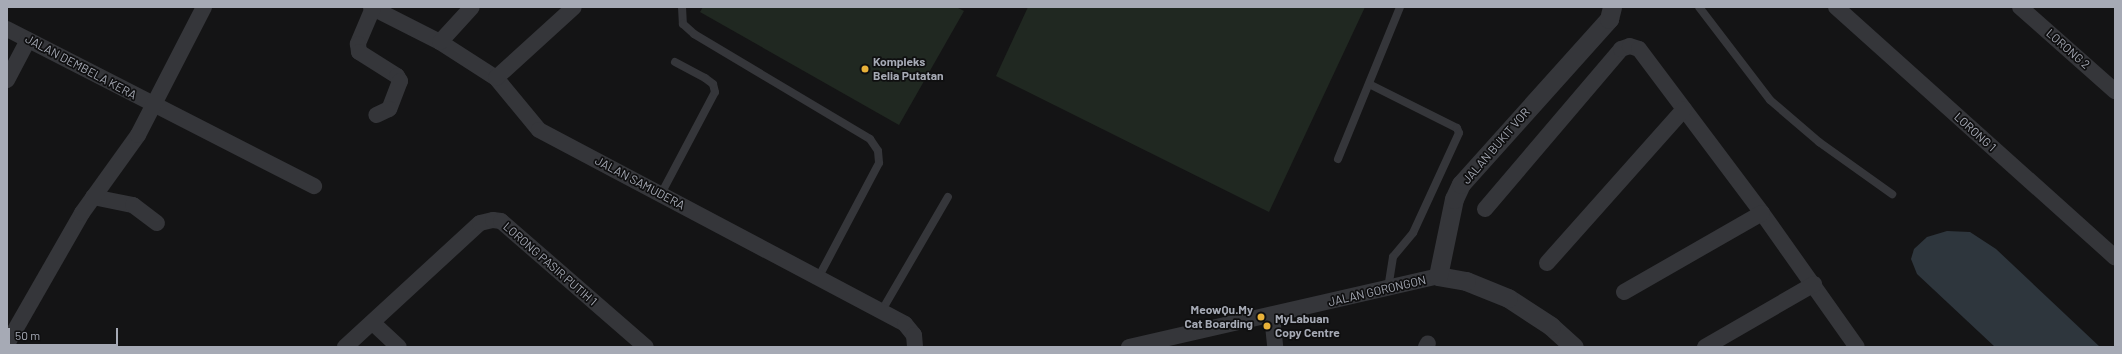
<!DOCTYPE html>
<html>
<head>
<meta charset="utf-8">
<style>
	body { margin:0 }
	#map { position:relative; width:2122px; height:354px; overflow:hidden; background:#141415; font-family:Barlow,sans-serif }
	div>[style] { position:absolute }
	[style*='--x'] { left:calc(var(--x)*1px); top:calc(var(--y)*1px); width:calc(var(--w)*1px); rotate:calc(var(--a)*1deg) }
	.green>* { inset:0; background:#202821 }
	.water>* { inset:0; background:#2e363d }
	.service>* { height:8px; margin:-4px; padding:0 4px; transform-origin:4px; border-radius:4px; background:#35363a }
	.minor>* { height:16px; margin:-8px; padding:0 8px; transform-origin:8px; border-radius:8px; background:#35363a }
	.tertiary>* { height:19px; margin:-9.5px; padding:0 9.5px; transform-origin:9.5px; border-radius:9.5px; background:#35363a }
	.dots>* { width:11px; height:11px; translate:-50% -50%; box-sizing:border-box; border:2px solid #0f0f10; border-radius:50% }
	span { translate:-50% -50%; white-space:nowrap; text-align:center; line-height:1.15; -webkit-text-stroke:3.5px #0f0f10; paint-order:stroke }
	.street-label { font-size:12px; color:#a6aab5 }
	.poi-label { font-size:12px; color:#a6aab5; font-weight:700 }
	.left { translate:0 -50%; text-align:left }
	.right { translate:-100% -50%; text-align:right }
	.frame { position:absolute; inset:0; border:8px solid #a6aab5; pointer-events:none }
	.scale { position:absolute; left:8px; top:328px; width:110px; height:18px; box-sizing:border-box; border:2px solid #a6aab5; border-top:0; padding-left:5px; font-size:12px; line-height:14px; white-space:nowrap; color:#a6aab5; -webkit-text-stroke:3px #0f0f10; paint-order:stroke }
</style>
</head>
<body>
<div id="map">
	<div class="green">
		<i style="clip-path:polygon(703px 7px,956px 7px,964px 11px,899px 125px,700px 12px)"></i>
		<i style="clip-path:polygon(1028px 7px,1365px 7px,1269px 212px,996px 76px)"></i>
	</div>
	<div class="water">
		<i style="clip-path:polygon(1947px 231px,1970px 232px,1996px 249px,2100px 347px,1995px 347px,1917px 274px,1911px 259px,1914px 249px,1927px 237px)"></i>
	</div>
	<div class="service">
		<i style="--x:682;--y:7;--w:17;--a:87"></i>
		<i style="--x:683;--y:24;--w:15;--a:42"></i>
		<i style="--x:694;--y:34;--w:205;--a:30.8"></i>
		<i style="--x:870;--y:139;--w:14;--a:56"></i>
		<i style="--x:878;--y:151;--w:12;--a:85"></i>
		<i style="--x:879;--y:163;--w:130;--a:117.9"></i>
		<i style="--x:1699;--y:7;--w:117;--a:52.6"></i>
		<i style="--x:1770;--y:100;--w:65;--a:40.6"></i>
		<i style="--x:1819;--y:142;--w:90;--a:35.5"></i>
		<i style="--x:1369;--y:84;--w:98;--a:26.6"></i>
		<i style="--x:1457;--y:128;--w:5;--a:68"></i>
		<i style="--x:1459;--y:133;--w:110;--a:114.7"></i>
		<i style="--x:1413;--y:233;--w:31;--a:130"></i>
		<i style="--x:1393;--y:257;--w:31;--a:99"></i>
		<i style="--x:1338;--y:159;--w:164;--a:-67.8"></i>
		<i style="--x:661;--y:194;--w:115;--a:-62.1"></i>
		<i style="--x:715;--y:92;--w:8;--a:-104"></i>
		<i style="--x:713;--y:84;--w:10;--a:-143"></i>
		<i style="--x:705;--y:78;--w:34;--a:-152"></i>
		<i style="--x:881;--y:312;--w:133;--a:-59.8"></i>
	</div>
	<div class="minor">
		<i style="--x:371;--y:7;--w:77;--a:26.9"></i>
		<i style="--x:440;--y:42;--w:67;--a:32.7"></i>
		<i style="--x:496;--y:78;--w:67;--a:50.4"></i>
		<i style="--x:539;--y:130;--w:414;--a:27.9"></i>
		<i style="--x:905;--y:324;--w:14;--a:51"></i>
		<i style="--x:914;--y:335;--w:12;--a:85"></i>
		<i style="--x:1836;--y:7;--w:375;--a:41.9"></i>
		<i style="--x:2020;--y:7;--w:127;--a:41.5"></i>
		<i style="--x:373;--y:8;--w:39;--a:113"></i>
		<i style="--x:358;--y:44;--w:8;--a:83"></i>
		<i style="--x:359;--y:52;--w:45;--a:32.3"></i>
		<i style="--x:397;--y:76;--w:6;--a:59"></i>
		<i style="--x:400;--y:81;--w:30;--a:111"></i>
		<i style="--x:389;--y:109;--w:14;--a:155"></i>
		<i style="--x:7;--y:29;--w:345;--a:27.1"></i>
		<i style="--x:440;--y:42;--w:47;--a:-47.6"></i>
		<i style="--x:496;--y:78;--w:105;--a:-42.3"></i>
		<i style="--x:7;--y:80;--w:45;--a:-62.3"></i>
		<i style="--x:93;--y:197;--w:41;--a:11.3"></i>
		<i style="--x:133;--y:205;--w:30;--a:37"></i>
		<i style="--x:1485;--y:209;--w:210;--a:-49.6"></i>
		<i style="--x:1621;--y:49;--w:9;--a:-18"></i>
		<i style="--x:1630;--y:46;--w:9;--a:18"></i>
		<i style="--x:1639;--y:49;--w:205;--a:53.1"></i>
		<i style="--x:1762;--y:213;--w:164;--a:54.7"></i>
		<i style="--x:1547;--y:263;--w:206;--a:-48.3"></i>
		<i style="--x:1624;--y:292;--w:159;--a:-29.8"></i>
		<i style="--x:1272;--y:316;--w:31;--a:84"></i>
		<i style="--x:373;--y:323;--w:35;--a:43"></i>
		<i style="--x:7;--y:344;--w:151;--a:-60.2"></i>
		<i style="--x:82;--y:213;--w:96;--a:-54.3"></i>
		<i style="--x:138;--y:135;--w:144;--a:-62.7"></i>
		<i style="--x:345;--y:347;--w:183;--a:-42.6"></i>
		<i style="--x:480;--y:223;--w:13;--a:-13"></i>
		<i style="--x:493;--y:220;--w:8;--a:7"></i>
		<i style="--x:501;--y:221;--w:192;--a:41"></i>
		<i style="--x:1129;--y:347;--w:317;--a:-12.9"></i>
		<i style="--x:1426;--y:347;--w:4;--a:-63"></i>
		<i style="--x:1705;--y:347;--w:126;--a:-30"></i>
	</div>
	<div class="tertiary">
		<i style="--x:1574;--y:347;--w:31;--a:-138"></i>
		<i style="--x:1551;--y:326;--w:51;--a:-146.9"></i>
		<i style="--x:1508;--y:298;--w:45;--a:-158"></i>
		<i style="--x:1466;--y:281;--w:28;--a:-170"></i>
		<i style="--x:1438;--y:276;--w:79;--a:-78.3"></i>
		<i style="--x:1454;--y:199;--w:17;--a:-65"></i>
		<i style="--x:1461;--y:184;--w:222;--a:-48.1"></i>
		<i style="--x:1609;--y:19;--w:12;--a:-76"></i>
	</div>
	<div class="dots">
		<i style="left:865px;top:69px;background:#e8b139"></i>
		<i style="left:1261px;top:317px;background:#e8b139"></i>
		<i style="left:1267px;top:326px;background:#e8b139"></i>
	</div>
	<div class="street-label">
		<span style="left:2068px;top:49px;rotate:41deg">LORONG 2</span>
		<span style="left:81px;top:67px;rotate:28deg">JALAN DEMBELA KERA</span>
		<span style="left:1975px;top:132px;rotate:42deg">LORONG 1</span>
		<span style="left:1496px;top:146px;rotate:-49deg">JALAN BUKIT VOR</span>
		<span style="left:640px;top:183px;rotate:28deg">JALAN SAMUDERA</span>
		<span style="left:550px;top:264px;rotate:41deg">LORONG PASIR PUTIH 1</span>
		<span style="left:1377px;top:291px;rotate:-13deg">JALAN GORONGON</span>
	</div>
	<div class="poi-label">
		<span class="left" style="left:873px;top:69px">Kompleks<br>Belia Putatan</span>
		<span class="right" style="left:1253px;top:317px">MeowQu.My<br>Cat Boarding</span>
		<span class="left" style="left:1275px;top:326px">MyLabuan<br>Copy Centre</span>
	</div>
	<div class="frame"></div>
	<div class="scale">50 m</div>
</div>
</body>
</html>
